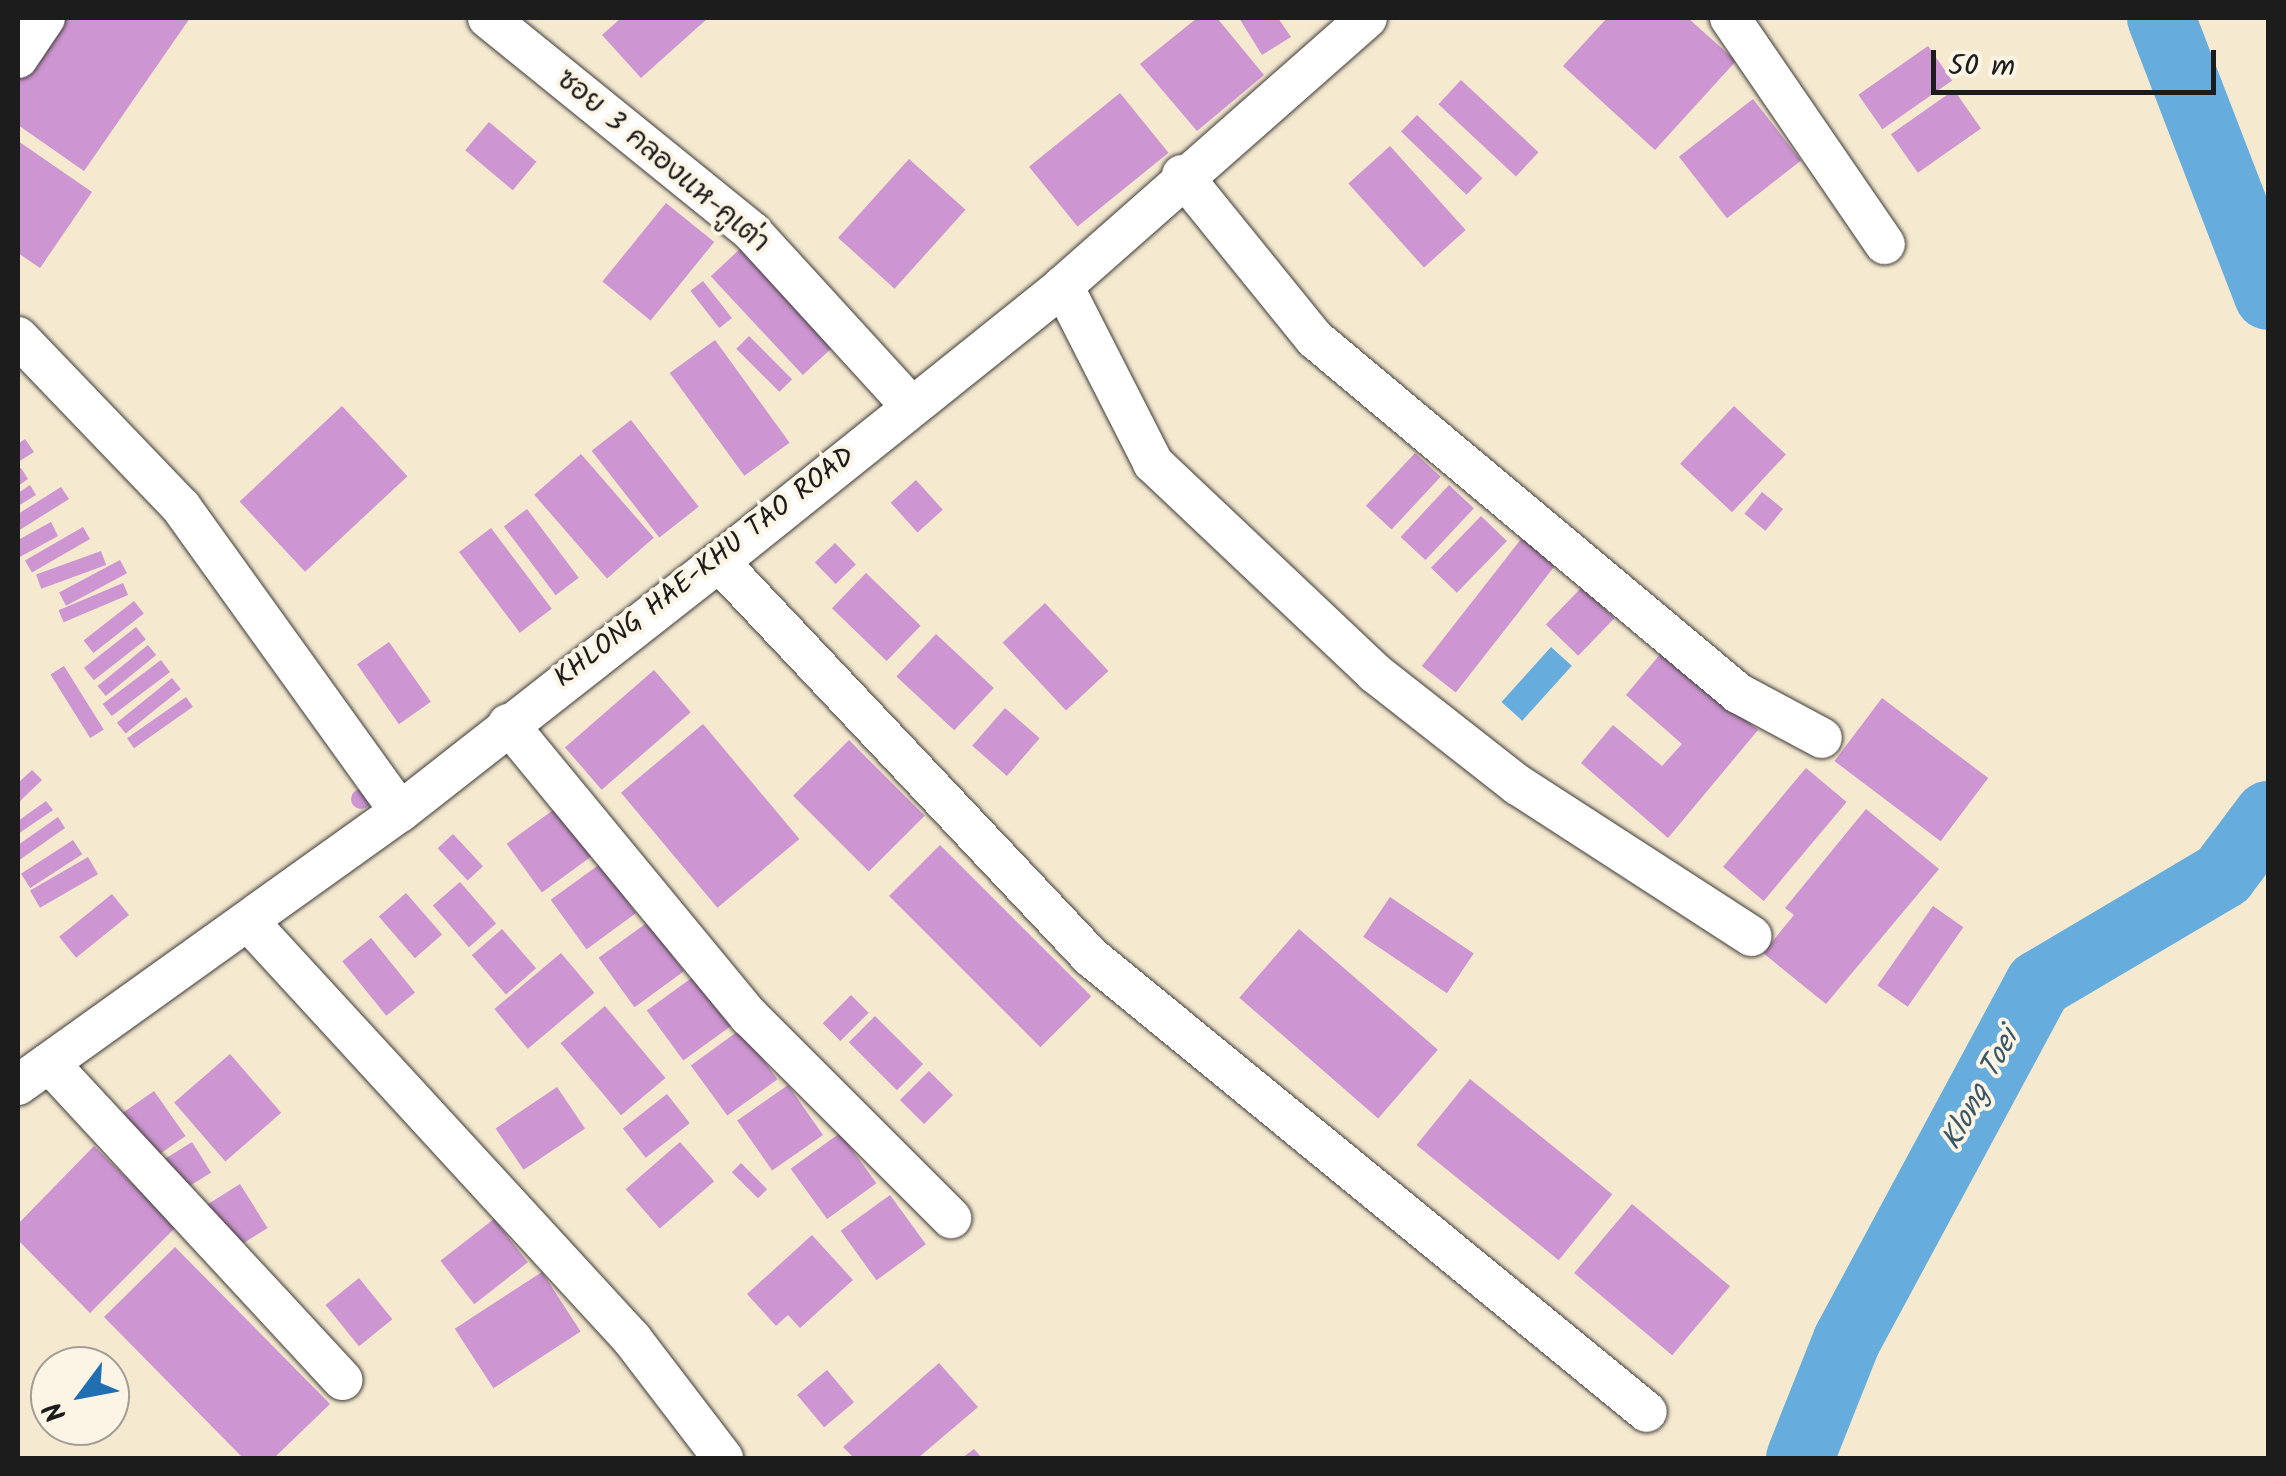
<!DOCTYPE html>
<html>
<head>
<meta charset="utf-8">
<style>
	body { margin:0 }
	#map { position:relative; width:2286px; height:1476px; overflow:hidden; background:#f5e9d0; font-family:Kalam,"Playpen Sans Thai",sans-serif }
	div>[style] { position:absolute }
	[style*='--x'] { left:calc(var(--x)*1px); top:calc(var(--y)*1px); width:calc(var(--w)*1px); rotate:calc(var(--a)*1deg) }
	.water>* { inset:0; background:#66acdc; transform-origin:0 0 }
	.river>* { height:68px; margin:-34px; padding:0 34px; transform-origin:34px; border-radius:34px; background:#66acdc }
	.building>* { inset:0; background:#cd95d1; transform-origin:0 0 }
	.round { border-radius:50% }
	.roads { filter:drop-shadow(0 0 2px #3d3b37) drop-shadow(0 0 2px #3d3b37) }
	.minor>* { height:40px; margin:-20px; padding:0 20px; transform-origin:20px; border-radius:20px; background:#fff }
	span { translate:-50% -50%; white-space:nowrap; text-align:center; line-height:1.15; -webkit-text-stroke:8px #fcf5e5; paint-order:stroke }
	.street-label { font-size:28px; color:#1c1c1c }
	.water-label { font-size:30px; color:#3a5669; font-style:italic }
	.frame { position:absolute; inset:0; border:20px solid #1c1c1c; pointer-events:none }
	.north { position:absolute; left:30px; top:1346px; width:100px; height:100px; box-sizing:border-box; background:#fcf5e5; border:2px solid #a29e95; border-radius:50%; rotate:238deg; font-size:28px; font-weight:700; line-height:40px; text-align:center; color:#1c1c1c }
	.north::after { content:''; display:block; margin:auto; width:35px; height:45px; background:#1f6fb2; clip-path:polygon(50% 0,100% 100%,50% 72%,0 100%) }
	.scale { position:absolute; left:1931px; top:50px; width:285px; height:45px; box-sizing:border-box; border:5px solid #1c1c1c; border-top:0; padding-left:12px; font-size:30px; line-height:35px; white-space:nowrap; color:#1c1c1c; -webkit-text-stroke:8px #fcf5e5; paint-order:stroke }
</style>
</head>
<body>
<div id="map">
	<div class="water">
		<i style="left:1551px;top:647px;width:28px;height:74px;rotate:42deg"></i>
	</div>
	<div class="river">
		<i style="--x:2161;--y:18;--w:298;--a:68.9"></i>
		<i style="--x:1800;--y:1458;--w:127;--a:-68.3"></i>
		<i style="--x:1847;--y:1340;--w:404;--a:-61.7"></i>
		<i style="--x:2039;--y:984;--w:214;--a:-30.6"></i>
		<i style="--x:2223;--y:875;--w:75;--a:-53.1"></i>
	</div>
	<div class="building">
		<i style="clip-path:polygon(58px 18px,190px 18px,84px 171px,18px 125px,18px 76px)"></i>
		<i style="clip-path:polygon(621px 18px,708px 18px,641px 78px,602px 35px)"></i>
		<i style="clip-path:polygon(1197px 18px,1217px 18px,1264px 75px,1197px 131px,1140px 64px)"></i>
		<i style="clip-path:polygon(1239px 18px,1278px 18px,1291px 37px,1262px 55px)"></i>
		<i style="clip-path:polygon(1607px 18px,1688px 18px,1736px 61px,1655px 150px,1563px 66px)"></i>
		<i style="left:1928px;top:46px;width:42px;height:85px;rotate:55deg"></i>
		<i style="left:1461px;top:80px;width:106px;height:33px;rotate:43deg"></i>
		<i style="left:1954px;top:90px;width:47px;height:77px;rotate:55deg"></i>
		<i style="left:1120px;top:93px;width:77px;height:117px;rotate:51deg"></i>
		<i style="left:1753px;top:99px;width:78px;height:94px;rotate:52deg"></i>
		<i style="left:1417px;top:115px;width:91px;height:23px;rotate:44deg"></i>
		<i style="left:489px;top:122px;width:62px;height:37px;rotate:40deg"></i>
		<i style="clip-path:polygon(18px 141px,92px 192px,40px 268px,18px 253px)"></i>
		<i style="left:1390px;top:146px;width:113px;height:56px;rotate:48deg"></i>
		<i style="left:909px;top:159px;width:76px;height:106px;rotate:42deg"></i>
		<i style="left:666px;top:203px;width:62px;height:101px;rotate:39deg"></i>
		<i style="left:740px;top:249px;width:135px;height:40px;rotate:47deg"></i>
		<i style="left:703px;top:281px;width:47px;height:16px;rotate:52deg"></i>
		<i style="left:749px;top:336px;width:61px;height:18px;rotate:45deg"></i>
		<i style="left:715px;top:340px;width:127px;height:56px;rotate:54deg"></i>
		<i style="left:342px;top:406px;width:96px;height:140px;rotate:47deg"></i>
		<i style="left:1734px;top:406px;width:71px;height:79px;rotate:43deg"></i>
		<i style="left:631px;top:420px;width:110px;height:50px;rotate:52deg"></i>
		<i style="clip-path:polygon(25px 439px,34px 452px,18px 462px,18px 444px)"></i>
		<i style="left:1415px;top:453px;width:35px;height:72px;rotate:43deg"></i>
		<i style="left:581px;top:454px;width:111px;height:62px;rotate:49deg"></i>
		<i style="clip-path:polygon(21px 468px,28px 479px,18px 486px,18px 470px)"></i>
		<i style="left:916px;top:480px;width:40px;height:34px;rotate:48deg"></i>
		<i style="clip-path:polygon(30px 485px,36px 495px,18px 506px,18px 493px)"></i>
		<i style="left:1449px;top:485px;width:34px;height:71px;rotate:43deg"></i>
		<i style="clip-path:polygon(61px 487px,69px 499px,18px 531px,18px 514px)"></i>
		<i style="left:1762px;top:492px;width:27px;height:28px;rotate:39deg"></i>
		<i style="left:527px;top:509px;width:86px;height:29px;rotate:53deg"></i>
		<i style="left:1481px;top:516px;width:36px;height:72px;rotate:44deg"></i>
		<i style="clip-path:polygon(51px 522px,58px 536px,18px 558px,18px 540px)"></i>
		<i style="left:83px;top:527px;width:14px;height:67px;rotate:60deg"></i>
		<i style="left:491px;top:528px;width:101px;height:40px;rotate:53deg"></i>
		<i style="left:1529px;top:529px;width:43px;height:174px;rotate:38deg"></i>
		<i style="left:835px;top:543px;width:30px;height:28px;rotate:46deg"></i>
		<i style="left:101px;top:551px;width:15px;height:69px;rotate:70deg"></i>
		<i style="left:120px;top:560px;width:15px;height:69px;rotate:62deg"></i>
		<i style="left:866px;top:573px;width:76px;height:49px;rotate:44deg"></i>
		<i style="left:123px;top:583px;width:13px;height:70px;rotate:67deg"></i>
		<i style="left:1582px;top:587px;width:45px;height:52px;rotate:44deg"></i>
		<i style="left:134px;top:601px;width:16px;height:64px;rotate:52deg"></i>
		<i style="left:1045px;top:603px;width:93px;height:58px;rotate:47deg"></i>
		<i style="left:136px;top:627px;width:16px;height:66px;rotate:52deg"></i>
		<i style="left:936px;top:634px;width:79px;height:58px;rotate:43deg"></i>
		<i style="left:389px;top:642px;width:73px;height:39px;rotate:55deg"></i>
		<i style="left:148px;top:645px;width:13px;height:65px;rotate:51deg"></i>
		<i style="clip-path:polygon(1662px 652px,1758px 730px,1668px 838px,1581px 763px,1613px 725px,1662px 766px,1682px 744px,1626px 695px)"></i>
		<i style="left:161px;top:660px;width:15px;height:73px;rotate:53deg"></i>
		<i style="left:64px;top:666px;width:75px;height:16px;rotate:58deg"></i>
		<i style="left:654px;top:670px;width:56px;height:118px;rotate:49deg"></i>
		<i style="left:172px;top:678px;width:14px;height:71px;rotate:51deg"></i>
		<i style="left:186px;top:697px;width:12px;height:72px;rotate:55deg"></i>
		<i style="left:1882px;top:698px;width:133px;height:79px;rotate:37deg"></i>
		<i style="left:1005px;top:708px;width:46px;height:50px;rotate:41deg"></i>
		<i style="left:703px;top:724px;width:150px;height:107px;rotate:50deg"></i>
		<i style="left:849px;top:740px;width:107px;height:79px;rotate:45deg"></i>
		<i style="left:1806px;top:768px;width:53px;height:129px;rotate:40deg"></i>
		<i style="clip-path:polygon(32px 770px,42px 780px,18px 803px,18px 783px)"></i>
		<i class="round" style="left:351px;top:789px;width:20px;height:20px"></i>
		<i style="clip-path:polygon(46px 801px,53px 810px,18px 834px,18px 821px)"></i>
		<i style="left:556px;top:808px;width:60px;height:61px;rotate:54deg"></i>
		<i style="clip-path:polygon(1866px 809px,1939px 869px,1826px 1004px,1763px 953px,1794px 915px,1785px 908px)"></i>
		<i style="clip-path:polygon(58px 817px,65px 828px,18px 861px,18px 845px)"></i>
		<i style="left:453px;top:834px;width:44px;height:21px;rotate:47deg"></i>
		<i style="left:73px;top:840px;width:17px;height:62px;rotate:57deg"></i>
		<i style="left:940px;top:845px;width:214px;height:72px;rotate:45deg"></i>
		<i style="left:88px;top:857px;width:20px;height:67px;rotate:60deg"></i>
		<i style="left:600px;top:864px;width:61px;height:61px;rotate:54deg"></i>
		<i style="left:460px;top:882px;width:55px;height:36px;rotate:49deg"></i>
		<i style="left:406px;top:893px;width:55px;height:36px;rotate:49deg"></i>
		<i style="left:112px;top:894px;width:27px;height:68px;rotate:51deg"></i>
		<i style="left:1390px;top:897px;width:101px;height:48px;rotate:34deg"></i>
		<i style="left:1933px;top:906px;width:37px;height:97px;rotate:35deg"></i>
		<i style="left:648px;top:922px;width:61px;height:61px;rotate:54deg"></i>
		<i style="left:502px;top:929px;width:52px;height:40px;rotate:49deg"></i>
		<i style="left:1299px;top:929px;width:184px;height:91px;rotate:41deg"></i>
		<i style="left:371px;top:938px;width:70px;height:37px;rotate:51deg"></i>
		<i style="left:561px;top:953px;width:52px;height:87px;rotate:50deg"></i>
		<i style="left:697px;top:974px;width:62px;height:62px;rotate:54deg"></i>
		<i style="left:851px;top:995px;width:25px;height:40px;rotate:45deg"></i>
		<i style="left:605px;top:1006px;width:94px;height:58px;rotate:50deg"></i>
		<i style="left:875px;top:1016px;width:68px;height:37px;rotate:45deg"></i>
		<i style="left:741px;top:1029px;width:62px;height:62px;rotate:54deg"></i>
		<i style="left:230px;top:1054px;width:78px;height:74px;rotate:49deg"></i>
		<i style="left:929px;top:1071px;width:34px;height:41px;rotate:45deg"></i>
		<i style="left:1470px;top:1079px;width:183px;height:85px;rotate:39deg"></i>
		<i style="left:788px;top:1085px;width:61px;height:62px;rotate:55deg"></i>
		<i style="left:557px;top:1087px;width:50px;height:74px;rotate:56deg"></i>
		<i style="left:154px;top:1091px;width:55px;height:38px;rotate:55deg"></i>
		<i style="left:667px;top:1094px;width:37px;height:56px;rotate:52deg"></i>
		<i style="left:840px;top:1133px;width:62px;height:61px;rotate:54deg"></i>
		<i style="left:192px;top:1142px;width:36px;height:48px;rotate:58deg"></i>
		<i style="left:680px;top:1142px;width:52px;height:72px;rotate:49deg"></i>
		<i style="clip-path:polygon(94px 1146px,176px 1227px,90px 1313px,18px 1240px,18px 1224px)"></i>
		<i style="left:741px;top:1163px;width:37px;height:13px;rotate:45deg"></i>
		<i style="left:240px;top:1184px;width:52px;height:39px;rotate:58deg"></i>
		<i style="left:890px;top:1195px;width:61px;height:61px;rotate:54deg"></i>
		<i style="left:1632px;top:1204px;width:128px;height:90px;rotate:40deg"></i>
		<i style="left:494px;top:1219px;width:55px;height:68px;rotate:52deg"></i>
		<i style="clip-path:polygon(812px 1235px,853px 1280px,800px 1328px,788px 1315px,776px 1326px,747px 1294px)"></i>
		<i style="clip-path:polygon(175px 1247px,330px 1404px,274px 1458px,243px 1458px,104px 1317px)"></i>
		<i style="left:542px;top:1272px;width:71px;height:104px;rotate:57deg"></i>
		<i style="left:359px;top:1278px;width:53px;height:43px;rotate:51deg"></i>
		<i style="clip-path:polygon(939px 1363px,978px 1407px,918px 1458px,854px 1458px,843px 1447px)"></i>
		<i style="left:827px;top:1370px;width:42px;height:39px;rotate:50deg"></i>
		<i style="clip-path:polygon(974px 1449px,982px 1458px,962px 1458px)"></i>
	</div>
	<div class="roads">
		<div class="minor">
			<i style="--x:488;--y:18;--w:340;--a:39"></i>
			<i style="--x:752;--y:232;--w:233;--a:47.6"></i>
			<i style="--x:1730;--y:18;--w:274;--a:55.6"></i>
			<i style="--x:18;--y:58;--w:48;--a:-56"></i>
			<i style="--x:1182;--y:175;--w:211;--a:51"></i>
			<i style="--x:1315;--y:339;--w:552;--a:39.93"></i>
			<i style="--x:1738;--y:693;--w:95;--a:28.2"></i>
			<i style="--x:1063;--y:286;--w:199;--a:63"></i>
			<i style="--x:1153;--y:463;--w:306;--a:43.4"></i>
			<i style="--x:1375;--y:673;--w:182;--a:38.1"></i>
			<i style="--x:1518;--y:785;--w:278;--a:32.9"></i>
			<i style="--x:18;--y:337;--w:236;--a:46.2"></i>
			<i style="--x:181;--y:507;--w:375;--a:54.3"></i>
			<i style="--x:719;--y:562;--w:543;--a:46.72"></i>
			<i style="--x:1091;--y:957;--w:718;--a:39.3"></i>
			<i style="--x:508;--y:724;--w:379;--a:50.5"></i>
			<i style="--x:749;--y:1016;--w:286;--a:45"></i>
			<i style="--x:248;--y:921;--w:568;--a:47.43"></i>
			<i style="--x:632;--y:1339;--w:150;--a:52.6"></i>
			<i style="--x:49;--y:1063;--w:432;--a:47.2"></i>
			<i style="--x:18;--y:1085;--w:470;--a:-35.6"></i>
			<i style="--x:400;--y:812;--w:405;--a:-38.1"></i>
			<i style="--x:719;--y:562;--w:441;--a:-38.7"></i>
			<i style="--x:1063;--y:286;--w:405;--a:-41.4"></i>
		</div>
	</div>
	<div class="street-label">
		<span style="left:662px;top:162px;rotate:40deg">ซอย 3 คลองแห-คูเต่า</span>
		<span style="left:705px;top:568px;rotate:-38deg">KHLONG HAE-KHU TAO ROAD</span>
	</div>
	<div class="water-label">
		<span style="left:1981px;top:1090px;rotate:-62deg">Klong Toei</span>
	</div>
	<div class="frame"></div>
	<div class="north">N</div>
	<div class="scale">50 m</div>
</div>
</body>
</html>
